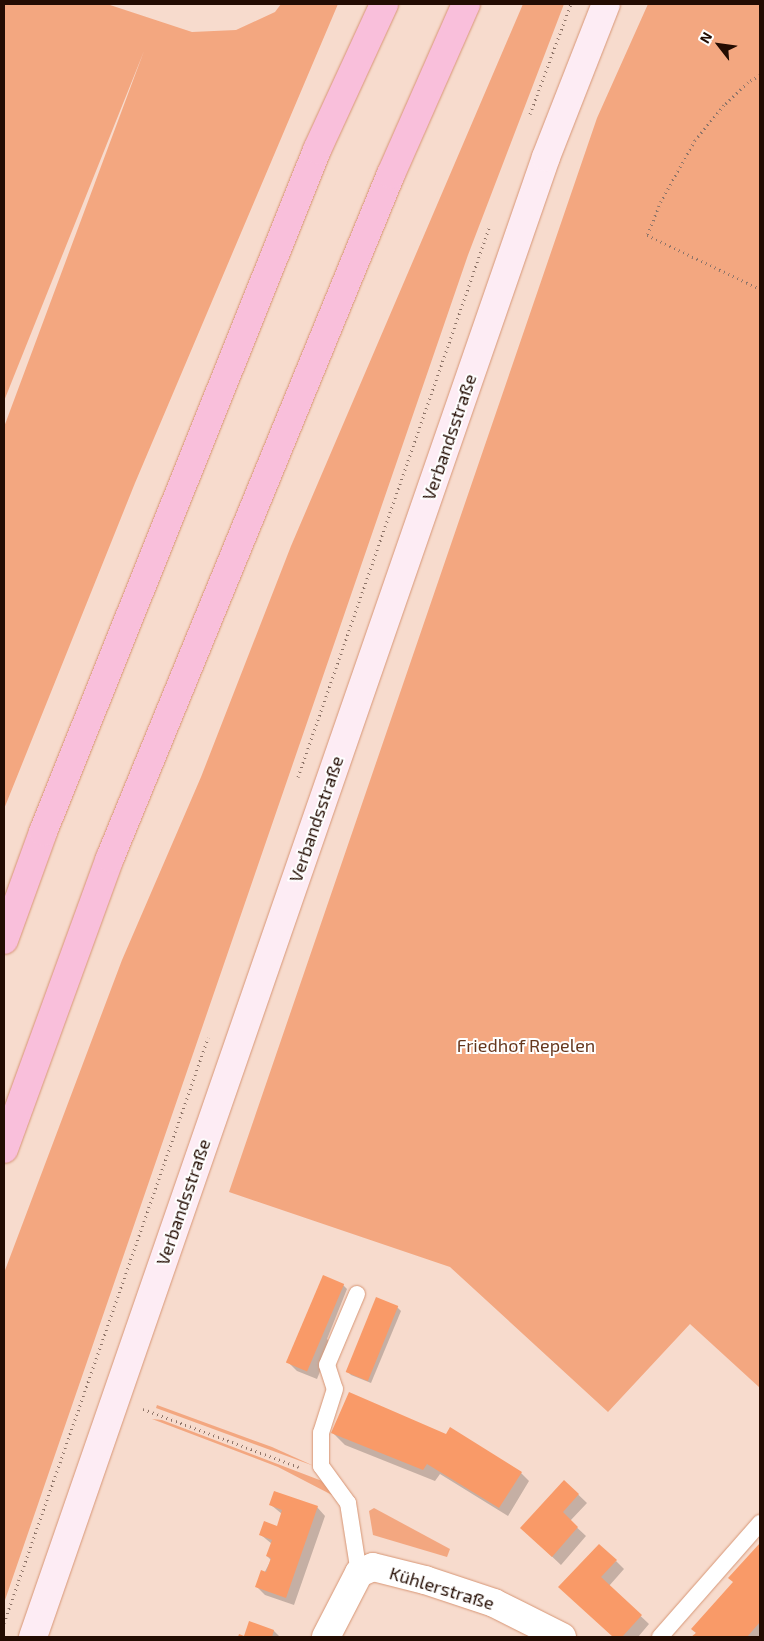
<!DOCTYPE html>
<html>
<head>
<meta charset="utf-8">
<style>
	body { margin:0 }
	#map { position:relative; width:764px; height:1641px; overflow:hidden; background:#f7dbcd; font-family:"Exo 2",sans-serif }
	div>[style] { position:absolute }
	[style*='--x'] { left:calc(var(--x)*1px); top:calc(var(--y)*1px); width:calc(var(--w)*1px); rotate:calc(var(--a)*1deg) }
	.green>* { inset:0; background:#f3a780 }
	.shadow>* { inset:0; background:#0003 }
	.building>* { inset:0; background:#f99a68; transform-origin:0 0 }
	.path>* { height:3px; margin-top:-1.5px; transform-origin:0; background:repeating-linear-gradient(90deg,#8f7569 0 1px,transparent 0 5px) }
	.roads { filter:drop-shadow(0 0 1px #d79675) drop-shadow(0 0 1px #d79675) }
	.service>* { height:16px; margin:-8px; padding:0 8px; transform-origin:8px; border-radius:8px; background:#fff }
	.minor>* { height:28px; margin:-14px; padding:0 14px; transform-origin:14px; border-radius:14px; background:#fff }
	.secondary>* { height:28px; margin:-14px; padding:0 14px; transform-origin:14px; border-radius:14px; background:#fdecf4 }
	.motorway>* { height:28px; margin:-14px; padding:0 14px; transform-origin:14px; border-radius:14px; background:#f9bfdb }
	span { translate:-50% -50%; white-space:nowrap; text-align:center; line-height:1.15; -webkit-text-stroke:4px #fff; paint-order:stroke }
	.street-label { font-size:18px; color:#230c02 }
	.park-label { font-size:18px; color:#66371d }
	.frame { position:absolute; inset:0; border:5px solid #230c02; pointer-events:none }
	.north { position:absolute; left:694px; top:20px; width:50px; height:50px; -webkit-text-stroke:4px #fff; paint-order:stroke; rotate:300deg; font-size:14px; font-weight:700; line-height:20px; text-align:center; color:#230c02 }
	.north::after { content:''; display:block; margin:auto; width:18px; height:22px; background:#230c02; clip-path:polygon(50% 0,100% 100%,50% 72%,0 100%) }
</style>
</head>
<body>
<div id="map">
	<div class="green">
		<i style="clip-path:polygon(4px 4px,107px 4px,192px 32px,236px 30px,275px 12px,281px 4px,338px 4px,135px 483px,4px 809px,4px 427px,144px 51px,4px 401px)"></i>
		<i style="clip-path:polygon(523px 4px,564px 4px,468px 255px,4px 1603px,4px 1273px,122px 960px,201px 777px,291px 546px)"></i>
		<i style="clip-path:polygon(648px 4px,760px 4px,760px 1388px,690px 1324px,608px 1412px,450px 1267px,229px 1192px,597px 118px)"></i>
		<i style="clip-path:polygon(157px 1405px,272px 1447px,314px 1466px,156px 1408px)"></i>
		<i style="clip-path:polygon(152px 1419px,162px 1420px,330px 1484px,332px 1495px,278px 1467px)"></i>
		<i style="clip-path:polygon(374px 1508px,450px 1549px,447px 1557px,373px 1535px,369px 1511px)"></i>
	</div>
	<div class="shadow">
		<i style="clip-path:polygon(343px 1285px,347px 1289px,327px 1339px,331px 1344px,317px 1379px,297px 1371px,288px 1362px)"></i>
		<i style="clip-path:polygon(397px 1307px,401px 1311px,371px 1383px,351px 1375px,347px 1371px)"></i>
		<i style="clip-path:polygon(333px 1433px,521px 1473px,529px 1481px,508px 1516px,440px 1474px,435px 1481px,345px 1445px)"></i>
		<i style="clip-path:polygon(564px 1481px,587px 1503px,570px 1521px,586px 1536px,561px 1565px,530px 1536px)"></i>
		<i style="clip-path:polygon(271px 1505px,317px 1507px,325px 1516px,294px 1605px,265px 1595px,257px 1587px,271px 1560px,267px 1556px,272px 1544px,261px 1535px,278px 1528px,282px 1514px)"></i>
		<i style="clip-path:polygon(760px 1545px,760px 1637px,693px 1637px,734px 1582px,730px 1578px)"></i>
		<i style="clip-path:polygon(616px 1561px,624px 1569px,609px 1586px,649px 1624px,638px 1637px,614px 1637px,568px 1595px)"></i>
		<i style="clip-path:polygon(250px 1623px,274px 1631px,280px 1637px,244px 1637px)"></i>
	</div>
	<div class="building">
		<i style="left:323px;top:1275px;width:23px;height:95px;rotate:23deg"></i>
		<i style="left:376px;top:1297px;width:24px;height:81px;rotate:22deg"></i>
		<i style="clip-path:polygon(349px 1392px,446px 1434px,450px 1427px,522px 1472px,499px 1508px,427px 1464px,423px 1470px,331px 1433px)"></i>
		<i style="clip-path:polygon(564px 1480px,579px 1494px,563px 1512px,578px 1527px,552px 1557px,520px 1528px)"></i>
		<i style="clip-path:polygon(274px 1491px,318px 1506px,286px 1598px,255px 1587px,261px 1570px,266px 1572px,271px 1558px,266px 1556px,272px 1540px,259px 1535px,264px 1521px,277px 1526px,282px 1510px,269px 1505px)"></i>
		<i style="clip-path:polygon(760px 1543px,760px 1622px,747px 1637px,691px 1637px,696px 1633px,691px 1629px,733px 1582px,728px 1578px)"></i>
		<i style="clip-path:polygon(599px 1544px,617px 1560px,601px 1577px,642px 1615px,622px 1637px,613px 1637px,558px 1587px)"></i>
		<i style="clip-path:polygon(249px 1621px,274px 1630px,272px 1637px,238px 1637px,239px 1634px,244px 1636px)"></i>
	</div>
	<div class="path">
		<i style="--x:760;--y:75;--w:14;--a:150"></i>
		<i style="--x:748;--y:82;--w:33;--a:136"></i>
		<i style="--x:724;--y:105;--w:45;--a:129.6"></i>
		<i style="--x:695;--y:140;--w:70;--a:119.1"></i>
		<i style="--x:661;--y:201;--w:37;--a:112"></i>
		<i style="--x:647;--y:235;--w:125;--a:25.5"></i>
		<i style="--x:530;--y:114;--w:117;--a:-69.6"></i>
		<i style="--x:298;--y:777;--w:581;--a:-70.82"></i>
		<i style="--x:143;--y:1409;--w:166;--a:20.4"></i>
		<i style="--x:4;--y:1623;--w:620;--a:-70.78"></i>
	</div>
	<div class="roads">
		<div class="service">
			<i style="--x:357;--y:1294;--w:77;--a:112.9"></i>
			<i style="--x:327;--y:1365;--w:25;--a:72"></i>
			<i style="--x:335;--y:1389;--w:46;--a:107.7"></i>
			<i style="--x:321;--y:1433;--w:33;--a:90"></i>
			<i style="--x:321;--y:1466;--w:46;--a:53.9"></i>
			<i style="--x:348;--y:1503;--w:71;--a:81.1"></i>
			<i style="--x:660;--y:1637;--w:152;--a:-48.7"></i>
		</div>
		<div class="minor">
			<i style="--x:326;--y:1637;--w:72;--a:-62.7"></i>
			<i style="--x:359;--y:1573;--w:15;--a:-23"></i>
			<i style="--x:373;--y:1567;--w:54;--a:14"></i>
			<i style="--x:425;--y:1580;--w:73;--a:18.4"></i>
			<i style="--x:494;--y:1603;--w:76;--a:26.6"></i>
		</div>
		<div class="secondary">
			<i style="--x:33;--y:1637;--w:1566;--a:-70.88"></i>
			<i style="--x:546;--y:157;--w:164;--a:-68.6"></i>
		</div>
		<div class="motorway">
			<i style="--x:4;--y:940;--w:115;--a:-70.1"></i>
			<i style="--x:43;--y:832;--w:735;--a:-68.11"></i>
			<i style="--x:317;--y:150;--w:161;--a:-65.3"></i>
			<i style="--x:4;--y:1149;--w:310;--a:-70"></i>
			<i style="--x:110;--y:858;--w:739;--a:-67.67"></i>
			<i style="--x:391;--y:174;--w:186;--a:-66.2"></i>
		</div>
	</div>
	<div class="street-label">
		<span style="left:449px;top:437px;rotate:-71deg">Verbandsstraße</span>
		<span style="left:316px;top:819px;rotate:-71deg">Verbandsstraße</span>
		<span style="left:183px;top:1202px;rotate:-71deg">Verbandsstraße</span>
		<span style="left:442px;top:1588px;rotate:17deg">Kühlerstraße</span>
	</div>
	<div class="park-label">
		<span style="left:526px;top:1045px">Friedhof Repelen</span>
	</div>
	<div class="frame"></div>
	<div class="north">N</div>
</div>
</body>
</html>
